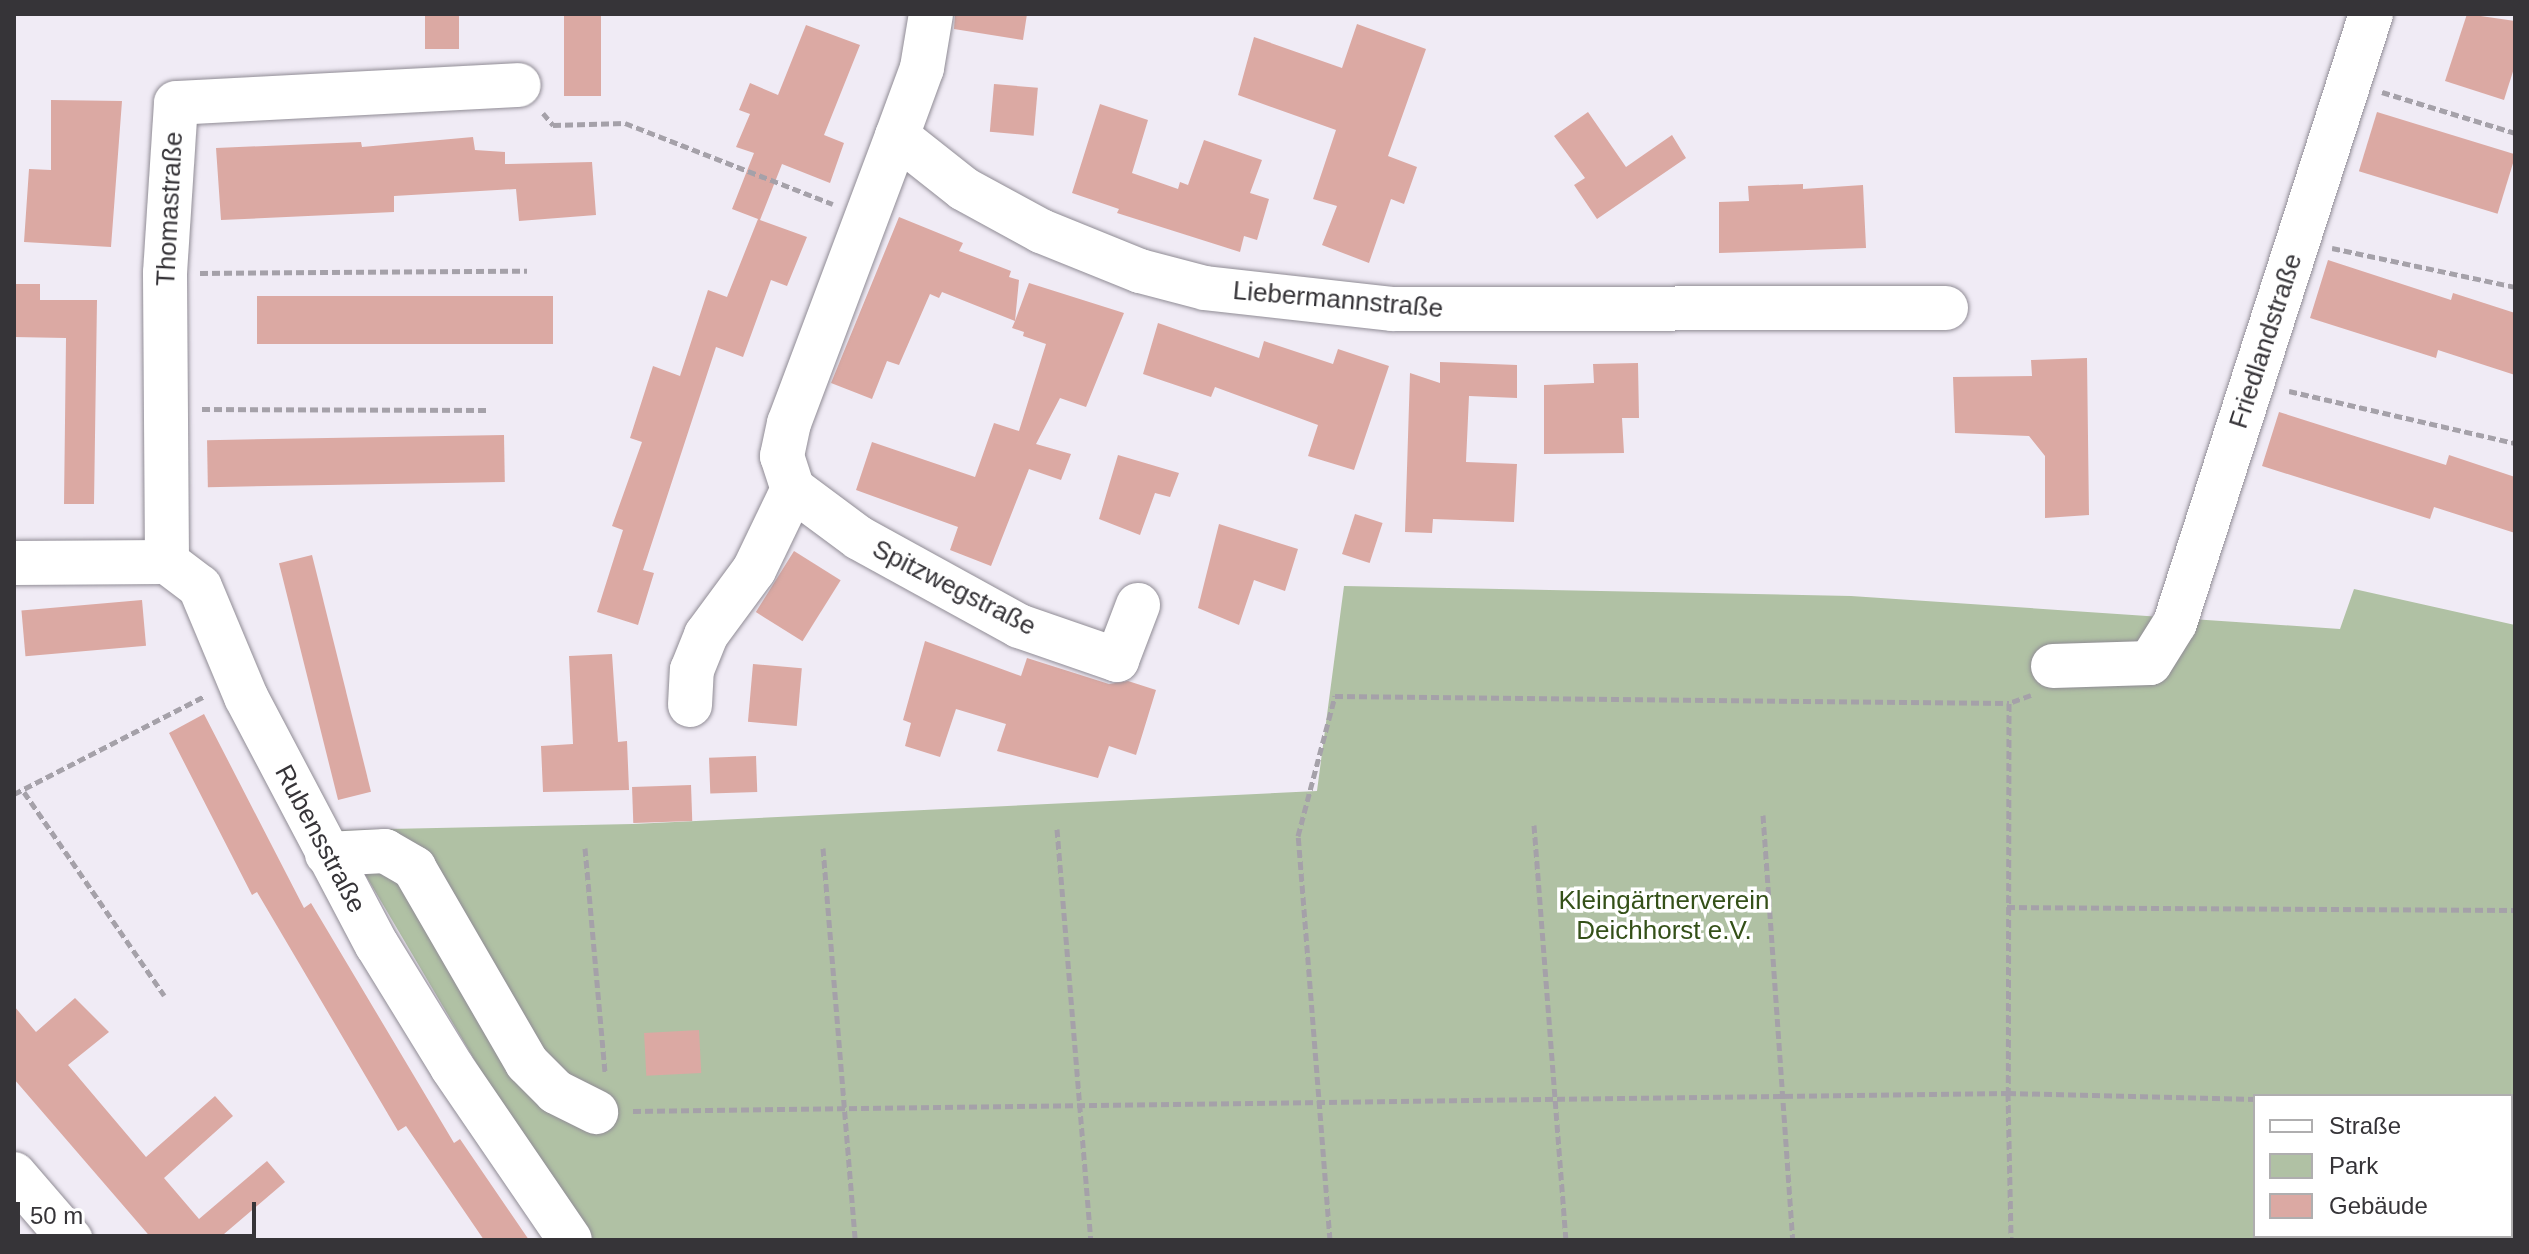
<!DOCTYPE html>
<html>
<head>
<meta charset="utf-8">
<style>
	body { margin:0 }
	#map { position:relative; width:2529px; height:1254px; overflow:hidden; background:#f0ebf5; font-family:Arial,sans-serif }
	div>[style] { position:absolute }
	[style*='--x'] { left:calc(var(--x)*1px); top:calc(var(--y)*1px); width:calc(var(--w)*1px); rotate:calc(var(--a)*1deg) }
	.green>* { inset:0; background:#b0c1a4 }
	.building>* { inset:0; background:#dba9a3; transform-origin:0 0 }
	.path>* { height:5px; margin-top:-2.5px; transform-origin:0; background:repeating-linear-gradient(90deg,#a5a1a9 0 8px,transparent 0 12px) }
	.roads { filter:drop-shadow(0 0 2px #908c95) drop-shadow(0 0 2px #908c95) }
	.minor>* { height:44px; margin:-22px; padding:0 22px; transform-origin:22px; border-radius:22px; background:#fff }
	span { translate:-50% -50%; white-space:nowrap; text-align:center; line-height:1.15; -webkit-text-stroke:7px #fff; paint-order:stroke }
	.street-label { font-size:26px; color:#363438 }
	.park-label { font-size:26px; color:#345018 }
	.frame { position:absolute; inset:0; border:16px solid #363438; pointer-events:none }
	.legend { position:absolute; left:2253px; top:1094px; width:260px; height:144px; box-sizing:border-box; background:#fff; border:2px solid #afaeaf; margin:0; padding:10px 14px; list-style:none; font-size:24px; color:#363438 }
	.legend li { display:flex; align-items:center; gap:16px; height:40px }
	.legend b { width:40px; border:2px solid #afaeaf }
	.scale { position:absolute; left:16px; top:1202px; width:240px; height:36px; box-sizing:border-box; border:4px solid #363438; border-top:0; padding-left:10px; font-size:24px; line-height:28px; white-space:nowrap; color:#363438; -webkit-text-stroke:6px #fff; paint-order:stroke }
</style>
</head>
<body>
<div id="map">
	<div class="green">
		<i style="clip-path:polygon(evenodd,1344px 586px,1851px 596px,2340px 629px,2354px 589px,2515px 625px,2515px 1240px,594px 1240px,484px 1076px,339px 830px,633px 824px,1317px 791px,1344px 586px,2255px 1096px,2511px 1096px,2511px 1236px,2255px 1236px,2255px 1096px)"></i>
	</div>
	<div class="building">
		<i style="left:425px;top:14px;width:34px;height:35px"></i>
		<i style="left:564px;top:14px;width:37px;height:82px"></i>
		<i style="clip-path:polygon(955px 14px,1027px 14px,1023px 40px,954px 29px)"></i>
		<i style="clip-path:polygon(2467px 14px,2515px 21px,2515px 65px,2504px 100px,2445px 81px)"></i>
		<i style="clip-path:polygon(1357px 24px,1426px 49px,1388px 156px,1417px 167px,1404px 204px,1391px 199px,1369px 263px,1322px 245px,1337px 206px,1313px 199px,1336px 130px,1238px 95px,1254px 37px,1342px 68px)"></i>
		<i style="clip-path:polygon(806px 25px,860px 45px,824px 135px,844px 143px,830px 183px,782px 164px,760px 220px,807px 237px,787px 286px,771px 280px,743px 357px,716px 347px,643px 570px,654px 573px,638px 625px,597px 612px,623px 530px,612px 526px,642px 442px,630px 438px,653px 366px,680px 376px,708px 290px,727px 297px,758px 219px,732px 209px,754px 153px,736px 147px,750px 114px,739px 110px,750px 83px,778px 95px)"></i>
		<i style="left:994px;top:84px;width:44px;height:48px;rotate:5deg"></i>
		<i style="clip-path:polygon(51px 100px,122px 101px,111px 247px,24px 242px,29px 169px,51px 170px)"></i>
		<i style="clip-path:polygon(1100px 104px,1148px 120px,1132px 173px,1178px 189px,1180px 182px,1188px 185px,1204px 140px,1262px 160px,1250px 193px,1269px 199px,1257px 240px,1244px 236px,1240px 252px,1117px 213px,1119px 209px,1072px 193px)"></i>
		<i style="clip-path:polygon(1588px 112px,1626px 167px,1672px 135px,1686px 158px,1597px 219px,1574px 185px,1585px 178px,1554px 136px)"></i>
		<i style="left:2377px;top:112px;width:145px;height:62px;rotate:17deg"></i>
		<i style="clip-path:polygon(473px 137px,475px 150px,505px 152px,505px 164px,592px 162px,596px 215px,519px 221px,516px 189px,394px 196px,394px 212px,221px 220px,216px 148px,361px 142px,362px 147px)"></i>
		<i style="clip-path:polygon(1803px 184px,1803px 189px,1863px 185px,1866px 248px,1719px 253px,1719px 202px,1749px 201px,1748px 186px)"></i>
		<i style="clip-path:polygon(899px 217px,963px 243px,959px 251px,1011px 271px,1009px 277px,1019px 280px,1015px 321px,1029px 283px,1124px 313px,1086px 407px,1060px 398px,1036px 444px,1071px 454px,1061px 480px,1029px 469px,991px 566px,950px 550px,958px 527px,856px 490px,872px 442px,975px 477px,994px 423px,1019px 431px,1046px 344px,1023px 336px,1024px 332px,1012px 328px,1015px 321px,942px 292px,939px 298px,930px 294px,899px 365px,887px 361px,872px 399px,831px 383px)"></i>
		<i style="clip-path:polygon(2328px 260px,2451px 300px,2453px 293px,2515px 313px,2515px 375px,2438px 350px,2436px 358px,2310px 318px)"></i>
		<i style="clip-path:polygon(14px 284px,40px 284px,40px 300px,97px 300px,94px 504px,64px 504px,66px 338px,14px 337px)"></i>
		<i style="left:553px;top:296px;width:48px;height:296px;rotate:90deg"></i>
		<i style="clip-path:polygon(1158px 323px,1259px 358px,1264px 341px,1333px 364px,1338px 349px,1389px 366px,1354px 470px,1308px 456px,1318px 425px,1215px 387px,1211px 397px,1143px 374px)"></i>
		<i style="clip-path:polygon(2087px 358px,2089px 515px,2045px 518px,2045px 456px,2029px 436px,1955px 433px,1953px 377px,2032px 376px,2031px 360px)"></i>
		<i style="clip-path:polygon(1440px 362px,1517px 365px,1517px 398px,1469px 396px,1466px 462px,1517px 464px,1514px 522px,1433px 519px,1432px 533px,1405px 532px,1410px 373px,1440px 383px)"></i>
		<i style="clip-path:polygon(1638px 363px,1639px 418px,1622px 418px,1624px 453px,1544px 454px,1544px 385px,1594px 383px,1593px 364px)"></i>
		<i style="clip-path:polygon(2279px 412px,2446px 465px,2449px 455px,2515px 477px,2515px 533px,2434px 507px,2430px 519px,2262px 466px)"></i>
		<i style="left:504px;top:435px;width:47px;height:297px;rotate:89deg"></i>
		<i style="clip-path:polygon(1118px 455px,1179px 473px,1170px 497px,1155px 493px,1140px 535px,1099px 519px)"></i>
		<i style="left:1355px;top:514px;width:29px;height:42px;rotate:18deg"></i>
		<i style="clip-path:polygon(1219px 524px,1298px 549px,1285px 591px,1254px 580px,1239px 625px,1198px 608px)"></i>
		<i style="left:794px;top:551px;width:55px;height:72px;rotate:32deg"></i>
		<i style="left:312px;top:555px;width:244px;height:34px;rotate:76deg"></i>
		<i style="left:142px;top:600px;width:46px;height:121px;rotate:85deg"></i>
		<i style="clip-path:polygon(925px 641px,1021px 676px,1027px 658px,1109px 684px,1128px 681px,1156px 690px,1136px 755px,1109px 746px,1098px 778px,997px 751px,1006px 724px,956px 709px,940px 757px,905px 746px,911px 723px,903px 720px)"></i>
		<i style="clip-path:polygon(612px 654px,618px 742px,627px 741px,629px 790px,543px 792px,541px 746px,573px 744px,569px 656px)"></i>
		<i style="left:753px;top:664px;width:49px;height:58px;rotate:5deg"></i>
		<i style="clip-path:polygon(204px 714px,304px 908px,311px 903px,454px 1143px,460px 1139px,529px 1240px,484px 1240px,406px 1126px,398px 1131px,257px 892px,252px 895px,169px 733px)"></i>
		<i style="left:756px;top:756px;width:36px;height:47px;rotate:88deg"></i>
		<i style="left:691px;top:785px;width:36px;height:59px;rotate:88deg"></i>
		<i style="clip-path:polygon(75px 998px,109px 1032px,68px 1065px,146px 1157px,215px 1096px,233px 1116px,164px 1178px,199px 1219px,267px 1161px,285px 1182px,217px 1240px,153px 1240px,14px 1079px,14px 1006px,36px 1032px)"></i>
		<i style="left:699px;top:1030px;width:43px;height:55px;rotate:87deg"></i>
	</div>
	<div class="path">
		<i style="--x:2382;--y:92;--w:139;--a:17.1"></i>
		<i style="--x:543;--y:113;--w:16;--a:50"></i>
		<i style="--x:553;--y:125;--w:72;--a:-1.6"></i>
		<i style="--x:625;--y:123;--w:223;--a:21.3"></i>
		<i style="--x:2332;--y:248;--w:187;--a:12"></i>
		<i style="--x:200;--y:273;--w:327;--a:-0.4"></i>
		<i style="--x:2289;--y:391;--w:232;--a:13"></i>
		<i style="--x:202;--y:409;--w:287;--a:0.2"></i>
		<i style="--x:2031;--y:695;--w:23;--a:160"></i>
		<i style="--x:2009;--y:703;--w:390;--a:90.1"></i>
		<i style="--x:2008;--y:1093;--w:247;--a:1.4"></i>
		<i style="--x:24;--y:792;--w:247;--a:55.4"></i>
		<i style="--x:14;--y:794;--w:215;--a:-27.2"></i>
		<i style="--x:1763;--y:815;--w:426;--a:86"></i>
		<i style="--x:1534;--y:825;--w:416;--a:85.6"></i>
		<i style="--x:1057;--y:829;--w:412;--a:85.3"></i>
		<i style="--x:585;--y:848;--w:227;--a:84.9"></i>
		<i style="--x:823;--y:848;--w:393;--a:85.3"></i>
		<i style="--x:2007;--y:907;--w:508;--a:0.34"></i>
		<i style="--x:2511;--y:1104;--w:4;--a:0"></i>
		<i style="--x:633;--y:1111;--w:1375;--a:-0.75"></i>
		<i style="--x:2008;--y:1093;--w:147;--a:88.8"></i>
		<i style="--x:1330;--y:1240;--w:405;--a:-94.5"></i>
		<i style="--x:1298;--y:836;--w:145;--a:-75.2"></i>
		<i style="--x:1335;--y:696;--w:674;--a:0.6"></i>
	</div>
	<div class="roads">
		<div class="minor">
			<i style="--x:931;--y:14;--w:55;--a:99.5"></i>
			<i style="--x:922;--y:68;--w:72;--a:110.2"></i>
			<i style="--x:897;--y:136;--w:85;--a:38.3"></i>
			<i style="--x:964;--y:189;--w:88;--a:28.6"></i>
			<i style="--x:1041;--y:231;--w:107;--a:22"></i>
			<i style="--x:1140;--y:271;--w:67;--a:14.7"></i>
			<i style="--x:1205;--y:288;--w:188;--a:6.4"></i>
			<i style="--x:1392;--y:309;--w:554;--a:-0.1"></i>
			<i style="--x:897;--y:136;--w:307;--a:110.6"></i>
			<i style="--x:789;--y:423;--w:34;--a:102"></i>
			<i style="--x:782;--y:456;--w:35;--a:72"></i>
			<i style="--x:793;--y:489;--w:82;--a:36.6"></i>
			<i style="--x:859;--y:538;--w:183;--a:28.8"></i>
			<i style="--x:1019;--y:626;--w:104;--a:19.1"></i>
			<i style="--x:1117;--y:660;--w:59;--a:-69.1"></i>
			<i style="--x:167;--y:562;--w:289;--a:-90.4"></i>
			<i style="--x:165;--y:273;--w:170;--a:-86.3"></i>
			<i style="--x:176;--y:103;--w:343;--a:-3"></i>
			<i style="--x:14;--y:563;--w:153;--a:-0.4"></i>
			<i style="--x:167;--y:562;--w:41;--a:37.1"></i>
			<i style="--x:200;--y:587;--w:119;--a:67.3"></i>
			<i style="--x:246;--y:697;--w:280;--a:62.2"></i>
			<i style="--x:377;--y:945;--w:143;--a:58.4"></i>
			<i style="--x:452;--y:1067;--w:209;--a:55.7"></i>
			<i style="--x:2053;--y:666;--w:97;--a:-1.8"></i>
			<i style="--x:2150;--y:663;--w:47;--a:-58"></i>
			<i style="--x:2175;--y:623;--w:640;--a:-72.16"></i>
			<i style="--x:690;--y:705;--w:35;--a:-87"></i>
			<i style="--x:692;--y:670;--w:38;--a:-68"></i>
			<i style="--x:706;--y:635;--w:81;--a:-53.6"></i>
			<i style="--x:754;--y:570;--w:90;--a:-64.3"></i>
			<i style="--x:327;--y:854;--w:58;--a:-3"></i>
			<i style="--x:385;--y:851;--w:34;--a:30"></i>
			<i style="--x:414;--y:868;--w:225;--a:59.9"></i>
			<i style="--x:527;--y:1063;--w:41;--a:45"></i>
			<i style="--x:556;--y:1092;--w:45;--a:26.6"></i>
			<i style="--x:14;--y:1174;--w:87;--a:49.2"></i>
		</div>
	</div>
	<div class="street-label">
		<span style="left:170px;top:209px;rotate:-87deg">Thomastraße</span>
		<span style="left:1338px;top:300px;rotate:5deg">Liebermannstraße</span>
		<span style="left:2266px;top:341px;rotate:-72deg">Friedlandstraße</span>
		<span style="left:954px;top:588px;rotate:27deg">Spitzwegstraße</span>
		<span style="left:320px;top:839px;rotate:62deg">Rubensstraße</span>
	</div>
	<div class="park-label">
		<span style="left:1664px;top:916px">Kleingärtnerverein<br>Deichhorst e.V.</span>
	</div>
	<div class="frame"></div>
	<ul class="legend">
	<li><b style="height:10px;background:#fff"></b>Straße</li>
	<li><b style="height:22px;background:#b0c1a4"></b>Park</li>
	<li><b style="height:22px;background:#dba9a3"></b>Gebäude</li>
	</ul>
	<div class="scale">50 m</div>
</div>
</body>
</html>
